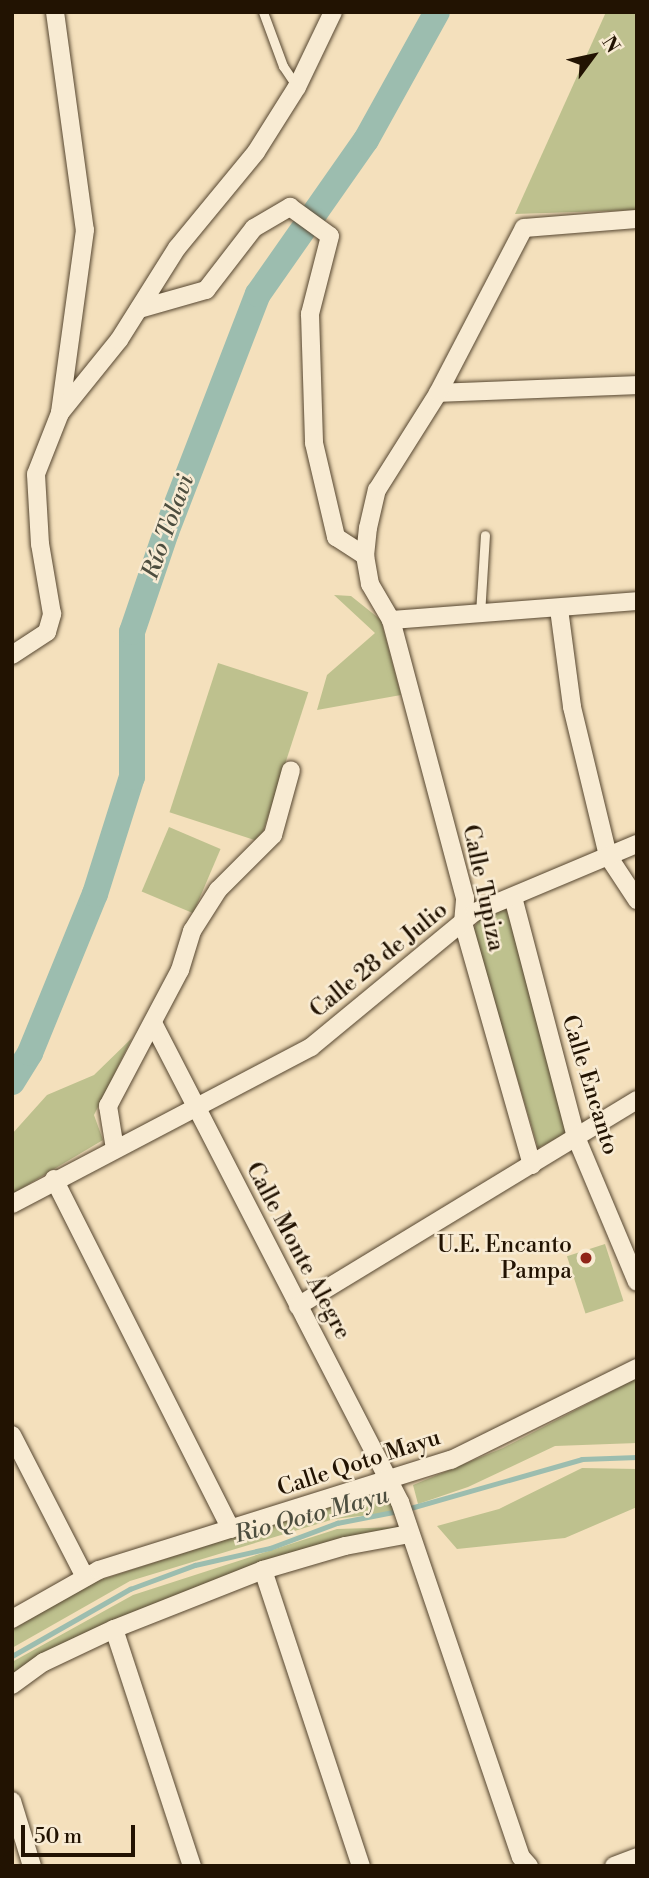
<!DOCTYPE html>
<html>
<head>
<meta charset="utf-8">
<style>
	body { margin:0 }
	#map { position:relative; width:649px; height:1878px; overflow:hidden; background:#f4e0bc; font-family:"Libre Bodoni",serif }
	div>[style] { position:absolute }
	[style*='--x'] { left:calc(var(--x)*1px); top:calc(var(--y)*1px); width:calc(var(--w)*1px); rotate:calc(var(--a)*1deg) }
	.green>* { inset:0; background:#bec18e; transform-origin:0 0 }
	.stream>* { height:4.5px; margin:-2.25px; padding:0 2.25px; transform-origin:2.25px; border-radius:2.25px; background:#9cbdaf }
	.river>* { height:26px; margin:-13px; padding:0 13px; transform-origin:13px; border-radius:13px; background:#9cbdaf }
	.roads { filter:drop-shadow(0 0 2px #564630) drop-shadow(0 0 2px #564630) }
	.lane>* { height:9px; margin:-4.5px; padding:0 4.5px; transform-origin:4.5px; border-radius:4.5px; background:#f8ebd3 }
	.street>* { height:18px; margin:-9px; padding:0 9px; transform-origin:9px; border-radius:9px; background:#f8ebd3 }
	.dots>* { width:19px; height:19px; translate:-50% -50%; box-sizing:border-box; border:4px solid #f8ebd3; border-radius:50% }
	span { translate:-50% -50%; white-space:nowrap; text-align:center; line-height:1.15; -webkit-text-stroke:5px #f8ebd3; paint-order:stroke }
	.street-label { font-size:23px; color:#221302 }
	.poi-label { font-size:23px; color:#221302 }
	.right { translate:-100% -50%; text-align:right }
	.water-label { font-size:24px; color:#4d4e3f; font-style:italic }
	.frame { position:absolute; inset:0; border:14px solid #221302; pointer-events:none }
	.north { position:absolute; left:558px; top:21px; width:70px; height:70px; -webkit-text-stroke:5px #f8ebd3; paint-order:stroke; rotate:57deg; font-size:19px; font-weight:700; line-height:28px; text-align:center; color:#221302 }
	.north::after { content:''; display:block; margin:auto; width:24px; height:32px; background:#221302; clip-path:polygon(50% 0,100% 100%,50% 72%,0 100%) }
	.scale { position:absolute; left:21px; top:1825px; width:114px; height:32px; box-sizing:border-box; border:4px solid #221302; border-top:0; padding-left:9px; font-size:21px; line-height:24px; white-space:nowrap; color:#221302; -webkit-text-stroke:5px #f8ebd3; paint-order:stroke }
</style>
</head>
<body>
<div id="map">
	<div class="green">
		<i style="clip-path:polygon(606px 12px,637px 12px,637px 210px,515px 214px)"></i>
		<i style="clip-path:polygon(334px 595px,351px 596px,381px 620px,401px 695px,317px 710px,327px 675px,375px 633px)"></i>
		<i style="left:218px;top:663px;width:95px;height:157px;rotate:18deg"></i>
		<i style="left:169px;top:827px;width:56px;height:70px;rotate:23deg"></i>
		<i style="clip-path:polygon(506px 908px,569px 1132px,538px 1148px,473px 930px,479px 919px)"></i>
		<i style="clip-path:polygon(132px 1038px,94px 1115px,103px 1140px,12px 1194px,12px 1134px,47px 1095px,94px 1075px)"></i>
		<i style="left:605px;top:1244px;width:60px;height:40px;rotate:72deg"></i>
		<i style="clip-path:polygon(637px 1378px,637px 1443px,555px 1446px,468px 1487px,418px 1504px,413px 1485px,503px 1448px)"></i>
		<i style="clip-path:polygon(582px 1468px,637px 1469px,637px 1507px,565px 1538px,457px 1549px,437px 1526px,499px 1509px)"></i>
		<i style="clip-path:polygon(386px 1488px,396px 1512px,334px 1519px,130px 1581px,12px 1648px,12px 1630px,91px 1583px)"></i>
		<i style="clip-path:polygon(400px 1527px,283px 1557px,12px 1676px,12px 1662px,133px 1595px,337px 1529px)"></i>
	</div>
	<div class="stream">
		<i style="--x:407;--y:1509;--w:182;--a:-15.9"></i>
		<i style="--x:582;--y:1459;--w:55;--a:-2.1"></i>
		<i style="--x:12;--y:1656;--w:136;--a:-29.6"></i>
		<i style="--x:130;--y:1589;--w:69;--a:-20.3"></i>
		<i style="--x:195;--y:1565;--w:77;--a:-12.8"></i>
		<i style="--x:270;--y:1548;--w:72;--a:-20.5"></i>
		<i style="--x:337;--y:1523;--w:62;--a:-11.1"></i>
	</div>
	<div class="river">
		<i style="--x:12;--y:1082;--w:34;--a:-58"></i>
		<i style="--x:30;--y:1053;--w:172;--a:-67.8"></i>
		<i style="--x:95;--y:894;--w:123;--a:-72.5"></i>
		<i style="--x:132;--y:777;--w:145;--a:-90"></i>
		<i style="--x:132;--y:632;--w:106;--a:-71.2"></i>
		<i style="--x:166;--y:532;--w:255;--a:-68.9"></i>
		<i style="--x:258;--y:294;--w:188;--a:-55"></i>
		<i style="--x:366;--y:140;--w:146;--a:-61"></i>
	</div>
	<div class="roads">
		<div class="lane">
			<i style="--x:263;--y:12;--w:58;--a:69.7"></i>
			<i style="--x:283;--y:66;--w:25;--a:56"></i>
			<i style="--x:480;--y:614;--w:79;--a:-86.4"></i>
		</div>
		<div class="street">
			<i style="--x:55;--y:12;--w:220;--a:82.2"></i>
			<i style="--x:85;--y:230;--w:185;--a:97.8"></i>
			<i style="--x:139;--y:309;--w:70;--a:-15.8"></i>
			<i style="--x:206;--y:290;--w:78;--a:-52.3"></i>
			<i style="--x:254;--y:228;--w:42;--a:-30.3"></i>
			<i style="--x:290;--y:207;--w:49;--a:35.9"></i>
			<i style="--x:330;--y:236;--w:81;--a:104.4"></i>
			<i style="--x:310;--y:314;--w:129;--a:88.2"></i>
			<i style="--x:314;--y:443;--w:97;--a:76.8"></i>
			<i style="--x:336;--y:537;--w:35;--a:33"></i>
			<i style="--x:438;--y:393;--w:199;--a:-2.3"></i>
			<i style="--x:559;--y:609;--w:99;--a:82.4"></i>
			<i style="--x:572;--y:707;--w:153;--a:76.4"></i>
			<i style="--x:608;--y:856;--w:53;--a:56.6"></i>
			<i style="--x:391;--y:620;--w:247;--a:-4.4"></i>
			<i style="--x:12;--y:655;--w:42;--a:-33.3"></i>
			<i style="--x:47;--y:632;--w:19;--a:-74"></i>
			<i style="--x:52;--y:614;--w:71;--a:-99.7"></i>
			<i style="--x:40;--y:544;--w:70;--a:-93.3"></i>
			<i style="--x:36;--y:474;--w:66;--a:-68.5"></i>
			<i style="--x:60;--y:413;--w:94;--a:-51.1"></i>
			<i style="--x:119;--y:340;--w:109;--a:-57.8"></i>
			<i style="--x:177;--y:248;--w:124;--a:-50.5"></i>
			<i style="--x:256;--y:152;--w:77;--a:-57.8"></i>
			<i style="--x:297;--y:87;--w:83;--a:-64.4"></i>
			<i style="--x:513;--y:897;--w:248;--a:75.3"></i>
			<i style="--x:576;--y:1137;--w:157;--a:67.2"></i>
			<i style="--x:153;--y:1023;--w:539;--a:62.72"></i>
			<i style="--x:400;--y:1502;--w:375;--a:71.2"></i>
			<i style="--x:521;--y:1857;--w:12;--a:48"></i>
			<i style="--x:115;--y:1149;--w:44;--a:-99.2"></i>
			<i style="--x:108;--y:1106;--w:154;--a:-62.1"></i>
			<i style="--x:180;--y:970;--w:41;--a:-72.9"></i>
			<i style="--x:192;--y:931;--w:49;--a:-57.6"></i>
			<i style="--x:218;--y:890;--w:78;--a:-45"></i>
			<i style="--x:273;--y:835;--w:67;--a:-74.5"></i>
			<i style="--x:532;--y:1165;--w:252;--a:-105.9"></i>
			<i style="--x:463;--y:923;--w:25;--a:-85"></i>
			<i style="--x:465;--y:898;--w:288;--a:-104.9"></i>
			<i style="--x:391;--y:620;--w:42;--a:-120.3"></i>
			<i style="--x:370;--y:584;--w:28;--a:-100"></i>
			<i style="--x:365;--y:556;--w:28;--a:-84"></i>
			<i style="--x:368;--y:528;--w:39;--a:-77"></i>
			<i style="--x:377;--y:490;--w:115;--a:-57.8"></i>
			<i style="--x:438;--y:393;--w:186;--a:-62.5"></i>
			<i style="--x:524;--y:228;--w:113;--a:-4.6"></i>
			<i style="--x:54;--y:1179;--w:392;--a:63.2"></i>
			<i style="--x:12;--y:1204;--w:338;--a:-27.7"></i>
			<i style="--x:311;--y:1047;--w:212;--a:-39.5"></i>
			<i style="--x:475;--y:912;--w:176;--a:-22.8"></i>
			<i style="--x:298;--y:1306;--w:397;--a:-31.3"></i>
			<i style="--x:12;--y:1435;--w:160;--a:62.8"></i>
			<i style="--x:263;--y:1570;--w:312;--a:71.7"></i>
			<i style="--x:12;--y:1619;--w:100;--a:-29.4"></i>
			<i style="--x:99;--y:1570;--w:369;--a:-17.4"></i>
			<i style="--x:451;--y:1460;--w:208;--a:-26.3"></i>
			<i style="--x:114;--y:1629;--w:250;--a:71.8"></i>
			<i style="--x:12;--y:1685;--w:39;--a:-36"></i>
			<i style="--x:44;--y:1662;--w:77;--a:-25.2"></i>
			<i style="--x:114;--y:1629;--w:160;--a:-21.6"></i>
			<i style="--x:263;--y:1570;--w:85;--a:-16.3"></i>
			<i style="--x:345;--y:1546;--w:66;--a:-10.5"></i>
			<i style="--x:12;--y:1801;--w:68;--a:72.9"></i>
			<i style="--x:614;--y:1866;--w:25;--a:-21"></i>
		</div>
	</div>
	<div class="dots">
		<i style="left:586px;top:1258px;background:#8f2418"></i>
	</div>
	<div class="street-label">
		<span style="left:483px;top:888px;rotate:78deg">Calle Tupiza</span>
		<span style="left:379px;top:960px;rotate:-39deg">Calle 28 de Julio</span>
		<span style="left:590px;top:1085px;rotate:73deg">Calle Encanto</span>
		<span style="left:298px;top:1251px;rotate:62deg">Calle Monte Alegre</span>
		<span style="left:359px;top:1463px;rotate:-18deg">Calle Qoto Mayu</span>
	</div>
	<div class="poi-label">
		<span class="right" style="left:572px;top:1258px">U.E. Encanto<br>Pampa</span>
	</div>
	<div class="water-label">
		<span style="left:169px;top:527px;rotate:-70deg">Río Tolavi</span>
		<span style="left:312px;top:1516px;rotate:-15deg">Rio Qoto Mayu</span>
	</div>
	<div class="frame"></div>
	<div class="north">N</div>
	<div class="scale">50 m</div>
</div>
</body>
</html>
